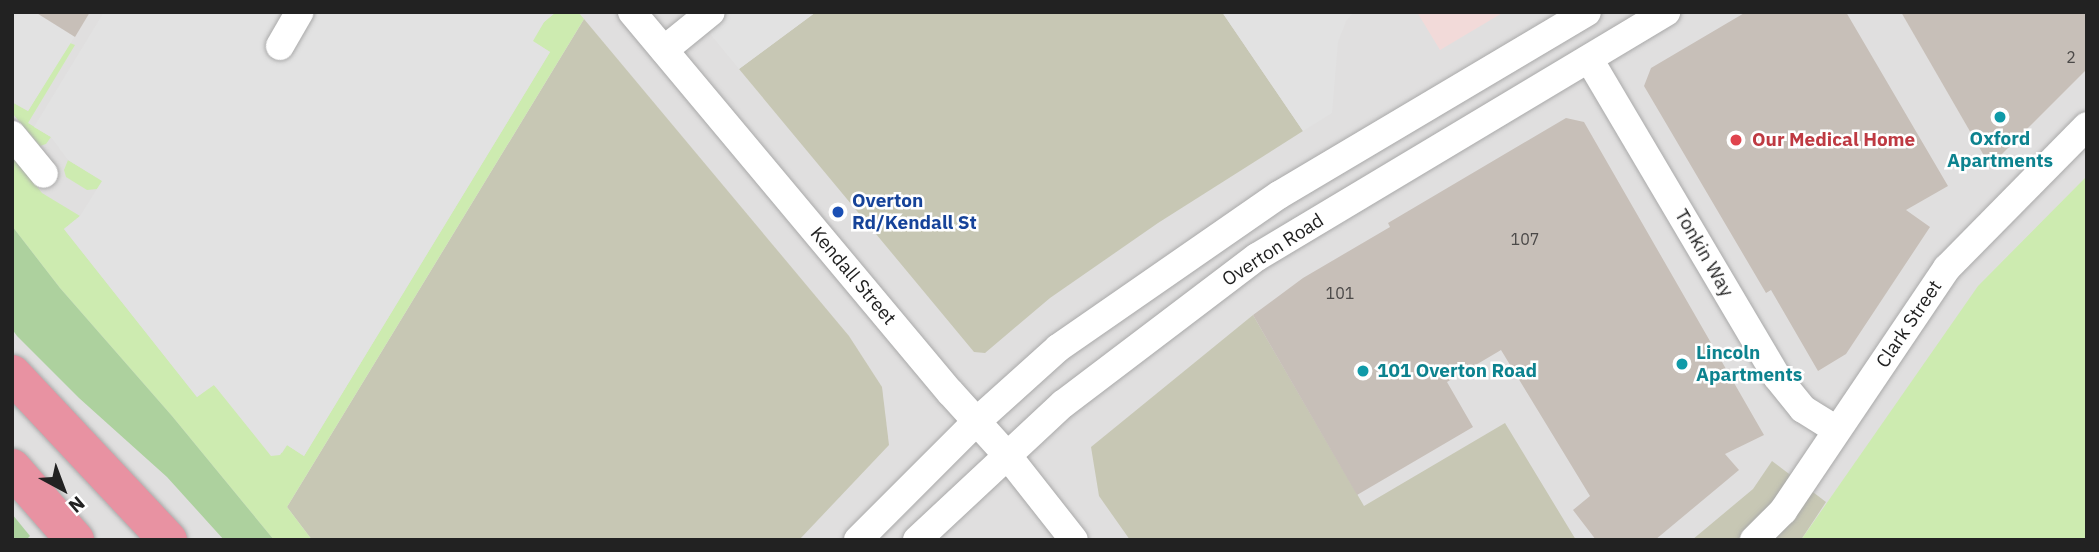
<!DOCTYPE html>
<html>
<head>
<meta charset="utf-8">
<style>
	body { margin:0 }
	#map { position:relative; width:2099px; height:552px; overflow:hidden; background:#f2efe9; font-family:"IBM Plex Sans",sans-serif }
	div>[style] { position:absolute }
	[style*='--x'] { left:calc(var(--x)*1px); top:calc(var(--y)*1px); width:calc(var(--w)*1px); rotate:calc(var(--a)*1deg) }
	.residential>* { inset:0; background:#e0dfdf; transform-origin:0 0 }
	.commercial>* { inset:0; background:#f2dad9 }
	.construction>* { inset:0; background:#c7c7b4 }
	.grass>* { inset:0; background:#cdebb0 }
	.forest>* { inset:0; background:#add19e }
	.parking>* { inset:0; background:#e2e2e2 }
	.building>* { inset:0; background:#c7bfb8 }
	.roads { filter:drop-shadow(0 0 2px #a9a9a9) drop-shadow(0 0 2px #a9a9a9) }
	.minor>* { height:28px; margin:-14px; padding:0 14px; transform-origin:14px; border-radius:14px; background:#fff }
	.highway>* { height:38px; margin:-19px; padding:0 19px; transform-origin:19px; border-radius:19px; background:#e892a2 }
	.dots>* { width:19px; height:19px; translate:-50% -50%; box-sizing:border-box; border:4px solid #fff; border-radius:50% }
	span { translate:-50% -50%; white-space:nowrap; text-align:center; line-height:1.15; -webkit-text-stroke:5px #fff; paint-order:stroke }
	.number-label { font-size:16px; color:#4b4948 }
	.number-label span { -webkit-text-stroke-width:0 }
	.culture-label { font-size:19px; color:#0d838f; font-weight:700 }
	.left { translate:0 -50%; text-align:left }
	.health-label { font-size:19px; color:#be3a42; font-weight:700 }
	.transit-label { font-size:19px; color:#164399; font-weight:700 }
	.street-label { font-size:19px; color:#222 }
	.frame { position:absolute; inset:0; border:14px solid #222; pointer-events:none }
	.north { position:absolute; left:28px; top:454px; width:70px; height:70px; -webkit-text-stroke:5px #fff; paint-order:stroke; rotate:139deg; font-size:19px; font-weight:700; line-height:28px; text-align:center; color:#222 }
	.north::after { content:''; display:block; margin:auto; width:24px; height:32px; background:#222; clip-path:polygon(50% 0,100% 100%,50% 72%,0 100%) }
</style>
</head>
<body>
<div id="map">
	<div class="residential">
		<i style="left:12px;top:12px;width:2075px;height:528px"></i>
	</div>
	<div class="commercial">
		<i style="clip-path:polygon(1417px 12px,1504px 12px,1440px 50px)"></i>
	</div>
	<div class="construction">
		<i style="clip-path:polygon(816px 12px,1222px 12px,1303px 131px,1158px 223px,1050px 298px,985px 353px,974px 352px,739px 69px)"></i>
		<i style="clip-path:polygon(584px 19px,849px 336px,882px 387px,889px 445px,799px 540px,312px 540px,287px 507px)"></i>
		<i style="clip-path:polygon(1253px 315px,1364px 506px,1505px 423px,1576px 540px,1130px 540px,1099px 496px,1091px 447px)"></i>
		<i style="clip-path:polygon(1772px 461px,1826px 502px,1801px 540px,1692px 540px,1753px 489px)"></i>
	</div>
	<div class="grass">
		<i style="clip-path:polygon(556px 12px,578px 12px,584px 19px,287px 507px,312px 540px,274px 540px,172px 416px,60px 288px,12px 226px,12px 155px,42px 193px,80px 216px,64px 229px,197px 397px,213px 384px,282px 453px,287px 445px,304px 456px,550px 52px,532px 41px,544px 22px)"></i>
		<i style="clip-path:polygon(70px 43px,75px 45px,28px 123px,51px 137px,46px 144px,40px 146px,13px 114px,12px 102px,28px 111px)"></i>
		<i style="clip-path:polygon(68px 160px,103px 181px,97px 189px,87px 190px,66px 177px,64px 170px)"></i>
		<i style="clip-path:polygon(2087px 176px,2087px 540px,1801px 540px,1978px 286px)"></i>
	</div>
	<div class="forest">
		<i style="clip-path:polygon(12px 226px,60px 288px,172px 416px,274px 540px,224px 540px,167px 477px,79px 398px,17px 336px,12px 329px)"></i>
		<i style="clip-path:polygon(12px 514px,30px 536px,26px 540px,12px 540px)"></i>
	</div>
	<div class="parking">
		<i style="clip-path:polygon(12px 12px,35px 12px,75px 36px,28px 111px,12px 102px)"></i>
		<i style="clip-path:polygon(104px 12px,556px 12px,544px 22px,533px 41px,550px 52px,304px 456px,287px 445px,280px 455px,271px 456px,214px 385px,197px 397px,64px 229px,80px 216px,102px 181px,68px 160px,51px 137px,34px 127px)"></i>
		<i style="clip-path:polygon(692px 12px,816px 12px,739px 69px)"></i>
		<i style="clip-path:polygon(1222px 12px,1354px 12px,1346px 21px,1338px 42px,1332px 113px,1303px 131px)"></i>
	</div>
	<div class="building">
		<i style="clip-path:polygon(35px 12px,90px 12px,75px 37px)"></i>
		<i style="clip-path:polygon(1746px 12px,1846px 12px,1948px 186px,1906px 210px,1930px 227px,1846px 354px,1818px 371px,1771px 290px,1766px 293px,1644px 86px,1651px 68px)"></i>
		<i style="clip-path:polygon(1901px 12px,2087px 12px,2087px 69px,1990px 166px)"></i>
		<i style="clip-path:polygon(1566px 118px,1584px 122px,1764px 435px,1725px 454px,1739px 470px,1655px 540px,1596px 540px,1573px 510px,1590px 496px,1501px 350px,1447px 382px,1473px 427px,1357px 495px,1253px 315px,1303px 278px,1390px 227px,1388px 223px)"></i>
	</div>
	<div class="roads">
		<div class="minor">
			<i style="--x:632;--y:12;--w:496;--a:50.1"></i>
			<i style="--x:950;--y:392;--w:85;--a:47.9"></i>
			<i style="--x:1007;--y:455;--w:108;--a:51.8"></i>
			<i style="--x:280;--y:46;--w:39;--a:-60"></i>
			<i style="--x:664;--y:50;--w:60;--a:-39"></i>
			<i style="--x:1589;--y:59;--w:369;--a:59.4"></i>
			<i style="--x:1777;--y:377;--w:41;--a:50.9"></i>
			<i style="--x:1803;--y:409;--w:40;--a:32"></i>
			<i style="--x:12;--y:135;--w:50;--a:50.6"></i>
			<i style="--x:858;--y:540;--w:168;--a:-45"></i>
			<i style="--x:977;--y:421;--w:109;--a:-42"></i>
			<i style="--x:1058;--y:348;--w:269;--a:-34.7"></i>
			<i style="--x:1279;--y:195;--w:358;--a:-30.7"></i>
			<i style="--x:917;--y:540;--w:200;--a:-43"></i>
			<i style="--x:1063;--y:404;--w:243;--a:-37.2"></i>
			<i style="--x:1257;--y:257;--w:477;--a:-30.9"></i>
			<i style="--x:1754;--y:540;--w:41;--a:-45"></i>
			<i style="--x:1783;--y:511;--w:293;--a:-56"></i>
			<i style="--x:1947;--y:268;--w:199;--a:-45.4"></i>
		</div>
		<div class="highway">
			<i style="--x:12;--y:374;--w:228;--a:46.8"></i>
			<i style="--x:12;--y:468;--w:96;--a:48.8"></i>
		</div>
	</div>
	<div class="dots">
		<i style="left:2000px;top:117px;background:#0f9aa8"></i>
		<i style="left:1736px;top:140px;background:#e0444e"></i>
		<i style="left:838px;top:212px;background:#1a4fb4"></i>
		<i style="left:1682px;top:364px;background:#0f9aa8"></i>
		<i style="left:1363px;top:371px;background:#0f9aa8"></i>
	</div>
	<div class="number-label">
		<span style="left:2071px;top:57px">2</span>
		<span style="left:1525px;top:239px">107</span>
		<span style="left:1340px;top:293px">101</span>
	</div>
	<div class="culture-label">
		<span style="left:2000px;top:150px">Oxford<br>Apartments</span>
		<span class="left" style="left:1696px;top:364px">Lincoln<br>Apartments</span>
		<span class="left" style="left:1377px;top:371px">101 Overton Road</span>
	</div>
	<div class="health-label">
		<span class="left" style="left:1752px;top:140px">Our Medical Home</span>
	</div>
	<div class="transit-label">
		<span class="left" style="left:852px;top:212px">Overton<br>Rd/Kendall St</span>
	</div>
	<div class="street-label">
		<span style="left:1273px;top:250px;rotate:-33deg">Overton Road</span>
		<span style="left:1704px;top:253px;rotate:60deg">Tonkin Way</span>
		<span style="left:853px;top:276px;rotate:50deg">Kendall Street</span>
		<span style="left:1909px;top:324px;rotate:-56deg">Clark Street</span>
	</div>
	<div class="frame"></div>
	<div class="north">N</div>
</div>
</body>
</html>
